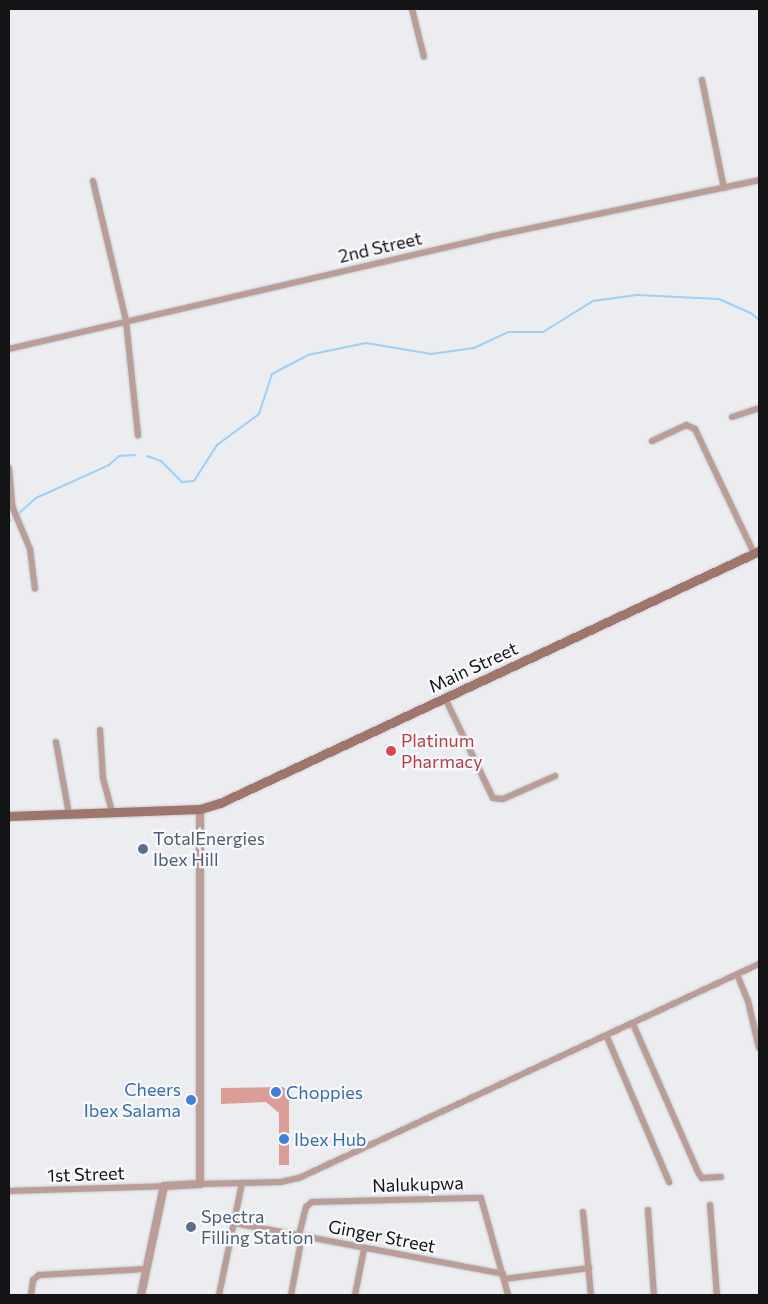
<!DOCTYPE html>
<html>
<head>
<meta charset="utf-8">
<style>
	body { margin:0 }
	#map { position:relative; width:768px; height:1304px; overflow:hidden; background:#ebedf1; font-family:Commissioner,sans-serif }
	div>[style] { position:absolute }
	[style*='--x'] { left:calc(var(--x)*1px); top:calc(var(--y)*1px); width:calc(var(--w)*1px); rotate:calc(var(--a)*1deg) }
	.stream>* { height:2px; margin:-1px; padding:0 1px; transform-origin:1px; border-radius:1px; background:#9dcff8 }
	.building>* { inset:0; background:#dd9d97 }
	.roads { filter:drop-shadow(0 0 1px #c8cace) drop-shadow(0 0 1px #c8cace) }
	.minor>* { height:6px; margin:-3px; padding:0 3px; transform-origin:3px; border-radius:3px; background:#b99d96 }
	.tertiary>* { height:8px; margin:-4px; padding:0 4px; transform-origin:4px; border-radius:4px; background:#b99d96 }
	.secondary>* { height:9px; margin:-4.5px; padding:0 4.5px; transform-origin:4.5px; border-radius:4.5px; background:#9e766c }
	.dots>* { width:14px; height:14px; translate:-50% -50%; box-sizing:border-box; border:2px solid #f9fafe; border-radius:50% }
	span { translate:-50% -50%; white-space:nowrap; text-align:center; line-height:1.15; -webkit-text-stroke:4.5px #f9fafe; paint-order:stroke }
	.street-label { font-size:18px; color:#131415 }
	.health-label { font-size:18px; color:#be3a42 }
	.left { translate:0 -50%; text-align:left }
	.service-label { font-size:18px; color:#4e5e75 }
	.shop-label { font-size:18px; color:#366cbe }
	.right { translate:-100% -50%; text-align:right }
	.frame { position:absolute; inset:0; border:10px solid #131415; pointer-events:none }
</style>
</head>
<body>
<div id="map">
	<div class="stream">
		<i style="--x:147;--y:456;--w:15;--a:20"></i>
		<i style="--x:161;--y:461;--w:30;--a:45"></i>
		<i style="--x:182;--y:482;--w:12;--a:-5"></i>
		<i style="--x:194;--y:481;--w:43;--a:-57.4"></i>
		<i style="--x:217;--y:445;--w:52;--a:-36.4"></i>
		<i style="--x:259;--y:414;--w:42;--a:-72"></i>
		<i style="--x:272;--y:374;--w:41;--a:-27.8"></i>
		<i style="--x:308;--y:355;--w:59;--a:-11.7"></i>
		<i style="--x:366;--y:343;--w:66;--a:9.6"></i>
		<i style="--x:431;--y:354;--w:43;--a:-7.9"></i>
		<i style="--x:474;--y:348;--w:38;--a:-25"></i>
		<i style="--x:508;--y:332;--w:35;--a:0"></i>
		<i style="--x:543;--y:332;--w:59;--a:-31.8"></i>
		<i style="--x:593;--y:301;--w:44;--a:-7.8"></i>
		<i style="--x:637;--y:295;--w:82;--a:2.8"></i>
		<i style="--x:719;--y:299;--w:35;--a:24"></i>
		<i style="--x:751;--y:313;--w:11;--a:41"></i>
		<i style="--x:17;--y:515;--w:25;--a:-42"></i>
		<i style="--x:36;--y:498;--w:80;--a:-24.3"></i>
		<i style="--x:109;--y:465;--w:13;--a:-42"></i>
		<i style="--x:119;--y:456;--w:16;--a:-4"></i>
		<i style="--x:9;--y:521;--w:2;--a:-27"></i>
	</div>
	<div class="building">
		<i style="clip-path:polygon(283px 1087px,289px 1092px,289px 1165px,279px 1165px,279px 1113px,266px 1102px,221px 1104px,221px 1088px)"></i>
	</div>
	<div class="roads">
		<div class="minor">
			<i style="--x:412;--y:9;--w:49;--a:76"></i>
			<i style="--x:702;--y:80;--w:110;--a:78.5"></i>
			<i style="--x:93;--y:181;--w:144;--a:76.7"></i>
			<i style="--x:126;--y:321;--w:115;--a:84"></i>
			<i style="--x:9;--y:349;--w:493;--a:-13.1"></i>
			<i style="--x:489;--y:237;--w:276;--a:-11.9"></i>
			<i style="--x:732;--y:417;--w:28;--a:-18"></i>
			<i style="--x:652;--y:441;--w:38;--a:-25"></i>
			<i style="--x:686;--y:425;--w:10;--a:24"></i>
			<i style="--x:695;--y:429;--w:137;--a:64.6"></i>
			<i style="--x:9;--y:468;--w:38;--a:85"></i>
			<i style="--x:12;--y:506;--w:47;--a:67.3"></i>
			<i style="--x:30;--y:549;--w:40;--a:82.9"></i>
			<i style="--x:445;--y:698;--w:111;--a:64.4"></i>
			<i style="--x:493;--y:798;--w:10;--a:6"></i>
			<i style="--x:503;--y:799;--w:57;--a:-23.9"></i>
			<i style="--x:100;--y:730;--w:48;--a:86.4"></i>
			<i style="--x:103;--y:778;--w:35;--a:75"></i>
			<i style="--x:56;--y:742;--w:73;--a:79.8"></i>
			<i style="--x:737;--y:974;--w:29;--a:68"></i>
			<i style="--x:748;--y:1001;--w:48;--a:76.8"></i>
			<i style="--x:633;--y:1024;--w:164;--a:66.3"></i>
			<i style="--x:699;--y:1174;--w:5;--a:53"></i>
			<i style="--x:702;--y:1178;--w:19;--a:-3"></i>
			<i style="--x:607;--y:1037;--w:158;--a:66.8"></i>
			<i style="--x:200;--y:1184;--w:81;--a:-1.4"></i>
			<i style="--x:281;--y:1182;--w:18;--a:-13"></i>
			<i style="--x:299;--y:1178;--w:507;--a:-24.95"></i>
			<i style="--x:9;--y:1191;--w:155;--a:-1.8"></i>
			<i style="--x:710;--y:1205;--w:90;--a:85.6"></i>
			<i style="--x:648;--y:1210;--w:85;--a:86"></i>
			<i style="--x:583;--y:1212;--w:83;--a:84.5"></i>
			<i style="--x:234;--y:1223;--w:274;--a:10.7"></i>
			<i style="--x:299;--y:1235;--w:29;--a:-76"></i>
			<i style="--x:306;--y:1207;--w:8;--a:-40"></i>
			<i style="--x:312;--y:1202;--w:169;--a:-1.4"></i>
			<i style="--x:481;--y:1198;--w:101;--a:74.4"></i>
			<i style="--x:504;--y:1279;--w:86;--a:-7.4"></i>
			<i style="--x:31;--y:1295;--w:15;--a:-82"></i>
			<i style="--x:33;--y:1280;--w:8;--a:-40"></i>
			<i style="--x:39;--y:1275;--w:107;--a:-3.2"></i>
			<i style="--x:219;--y:1295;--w:114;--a:-78.4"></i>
			<i style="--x:291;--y:1295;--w:60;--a:-79.4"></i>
			<i style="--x:355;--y:1295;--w:47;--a:-78.9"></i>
		</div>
		<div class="tertiary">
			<i style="--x:141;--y:1295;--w:111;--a:-78.1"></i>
			<i style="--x:164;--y:1186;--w:36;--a:-3"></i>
			<i style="--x:200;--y:1184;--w:375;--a:-90"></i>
		</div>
		<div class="secondary">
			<i style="--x:9;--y:816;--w:191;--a:-2.1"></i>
			<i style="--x:200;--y:809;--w:21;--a:-17"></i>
			<i style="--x:220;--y:803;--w:595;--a:-25.06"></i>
		</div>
	</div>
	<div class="dots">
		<i style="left:391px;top:751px;background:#e0444e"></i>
		<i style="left:143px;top:849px;background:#5c6f8a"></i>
		<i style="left:276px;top:1092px;background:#3f7fe0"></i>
		<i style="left:191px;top:1100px;background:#3f7fe0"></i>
		<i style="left:284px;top:1139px;background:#3f7fe0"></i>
		<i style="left:191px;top:1227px;background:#5c6f8a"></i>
	</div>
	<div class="street-label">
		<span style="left:380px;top:247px;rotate:-13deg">2nd Street</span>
		<span style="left:473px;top:667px;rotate:-25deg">Main Street</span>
		<span style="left:86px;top:1174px;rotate:-2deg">1st Street</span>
		<span style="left:418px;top:1184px;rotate:-2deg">Nalukupwa</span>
		<span style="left:382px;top:1236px;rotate:11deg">Ginger Street</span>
	</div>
	<div class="health-label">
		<span class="left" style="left:401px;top:751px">Platinum<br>Pharmacy</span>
	</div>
	<div class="service-label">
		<span class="left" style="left:153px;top:849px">TotalEnergies<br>Ibex Hill</span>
		<span class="left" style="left:201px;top:1227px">Spectra<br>Filling Station</span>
	</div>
	<div class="shop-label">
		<span class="right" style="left:181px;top:1100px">Cheers<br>Ibex Salama</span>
		<span class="left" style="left:286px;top:1092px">Choppies</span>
		<span class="left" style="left:294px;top:1139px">Ibex Hub</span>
	</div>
	<div class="frame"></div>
</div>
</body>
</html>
